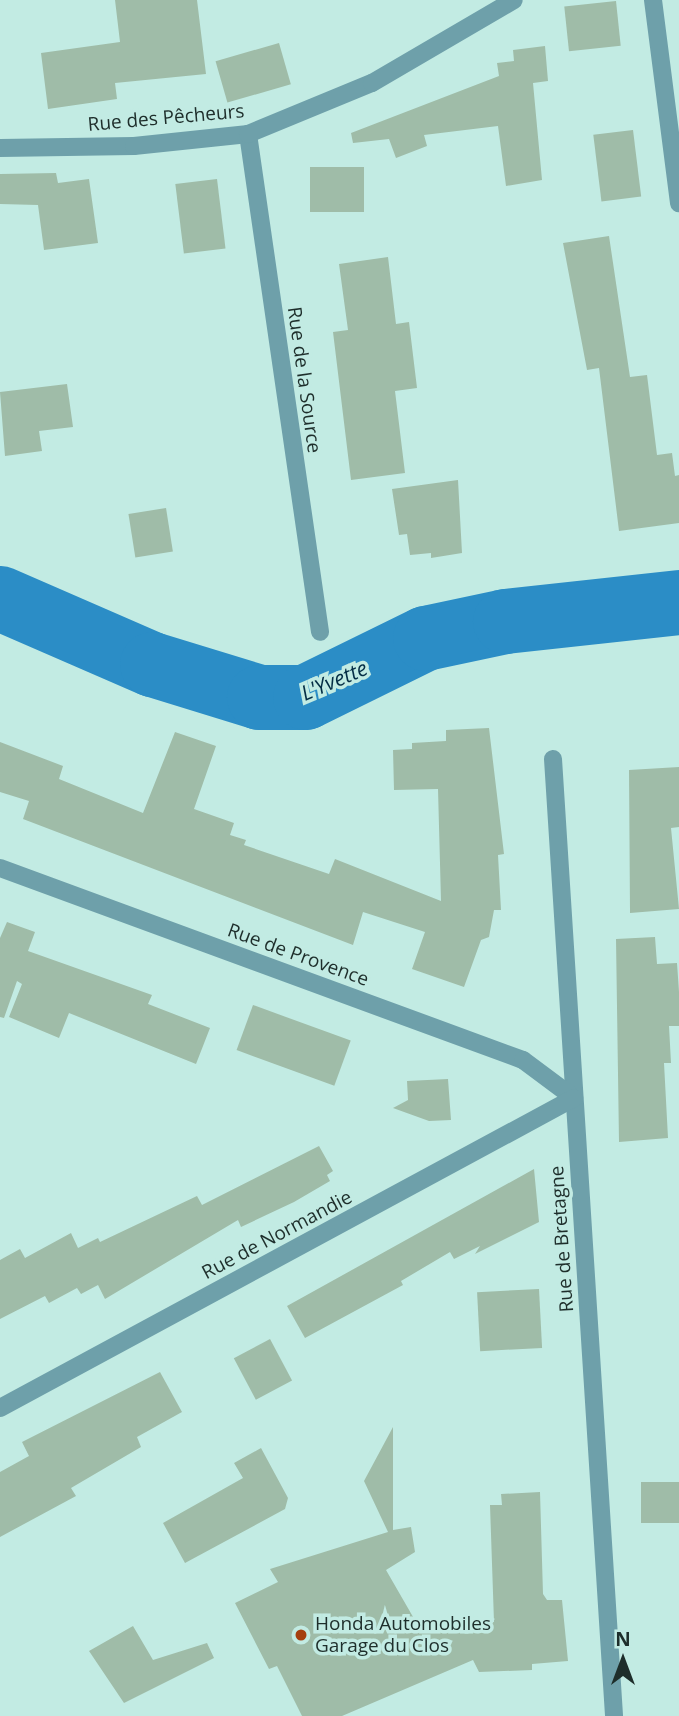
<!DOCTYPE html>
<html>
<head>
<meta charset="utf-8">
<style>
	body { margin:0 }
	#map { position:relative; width:679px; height:1716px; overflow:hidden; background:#c2ebe3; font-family:"Open Sans",sans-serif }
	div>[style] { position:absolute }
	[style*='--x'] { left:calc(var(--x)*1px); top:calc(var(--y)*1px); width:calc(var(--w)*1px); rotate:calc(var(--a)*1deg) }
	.river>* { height:65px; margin:-32.5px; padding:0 32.5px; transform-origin:32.5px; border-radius:32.5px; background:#2b8dc6 }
	.building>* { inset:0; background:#9fbca8; transform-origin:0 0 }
	.minor>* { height:18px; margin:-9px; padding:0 9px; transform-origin:9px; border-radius:9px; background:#6ea0aa }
	.dots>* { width:19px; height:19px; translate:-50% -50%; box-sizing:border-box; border:4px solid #c2ebe3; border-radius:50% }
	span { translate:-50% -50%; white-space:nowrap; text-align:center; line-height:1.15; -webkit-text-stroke:7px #c2ebe3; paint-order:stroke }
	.street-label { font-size:19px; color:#1e2e2b }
	.poi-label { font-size:19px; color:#1e2e2b }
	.left { translate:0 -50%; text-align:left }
	.water-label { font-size:21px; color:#042d45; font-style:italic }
	.north { position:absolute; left:588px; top:1625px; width:70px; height:70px; -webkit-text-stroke:5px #c2ebe3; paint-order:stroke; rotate:0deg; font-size:19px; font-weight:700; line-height:28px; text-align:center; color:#1e2e2b }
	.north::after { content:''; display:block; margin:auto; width:24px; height:32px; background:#1e2e2b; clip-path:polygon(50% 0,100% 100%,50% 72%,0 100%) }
</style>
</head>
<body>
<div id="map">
	<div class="river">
		<i style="--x:0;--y:598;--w:166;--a:23.5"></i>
		<i style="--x:152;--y:664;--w:112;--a:17.1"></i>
		<i style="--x:259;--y:697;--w:46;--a:0"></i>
		<i style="--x:305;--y:697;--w:134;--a:-26.2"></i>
		<i style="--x:425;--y:638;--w:82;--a:-12"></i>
		<i style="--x:505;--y:621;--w:175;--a:-6.2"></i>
	</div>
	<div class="building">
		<i style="clip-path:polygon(115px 0,197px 0,206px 74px,115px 83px,117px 99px,48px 109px,41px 53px,120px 42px)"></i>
		<i style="left:616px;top:1px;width:45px;height:52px;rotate:84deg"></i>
		<i style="left:279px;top:43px;width:43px;height:66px;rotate:74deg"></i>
		<i style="clip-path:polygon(545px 46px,548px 81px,533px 83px,542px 180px,506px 186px,498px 126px,424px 135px,427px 146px,396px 158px,389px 139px,353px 143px,351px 133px,499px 76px,497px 63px,514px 61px,513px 50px)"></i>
		<i style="left:633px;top:130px;width:67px;height:40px;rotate:83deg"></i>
		<i style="left:310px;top:167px;width:54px;height:45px"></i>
		<i style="clip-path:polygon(56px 173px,58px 183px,89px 179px,98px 243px,44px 250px,38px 205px,0 204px,0 174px)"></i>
		<i style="left:217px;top:179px;width:70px;height:42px;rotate:83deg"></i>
		<i style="clip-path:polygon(609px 236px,630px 377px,647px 375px,657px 455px,672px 453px,675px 476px,679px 475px,679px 523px,619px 531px,599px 368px,587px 370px,563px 243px)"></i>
		<i style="clip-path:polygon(388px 257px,396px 324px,409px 322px,417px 388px,395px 391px,405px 473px,351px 480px,333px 332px,348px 330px,339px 264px)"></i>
		<i style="clip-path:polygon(67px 384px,73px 427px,39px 431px,42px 451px,5px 456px,0 392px)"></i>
		<i style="clip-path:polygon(458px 480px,462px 553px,431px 558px,431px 553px,410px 555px,407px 534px,399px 535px,392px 489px)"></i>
		<i style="left:166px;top:508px;width:44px;height:38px;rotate:81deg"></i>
		<i style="clip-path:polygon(489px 728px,504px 854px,498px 855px,501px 910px,494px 910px,489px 937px,481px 940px,464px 987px,412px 969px,425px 932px,363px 912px,353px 945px,23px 819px,29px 801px,0 792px,0 742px,63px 766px,59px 779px,143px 813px,175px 732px,216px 746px,194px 809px,234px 823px,230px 835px,246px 840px,244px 845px,329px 874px,335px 859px,441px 901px,438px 789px,394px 790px,393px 750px,412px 749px,412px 743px,446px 741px,446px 730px)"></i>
		<i style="clip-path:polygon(679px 767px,679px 827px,671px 828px,679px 909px,630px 913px,629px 770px)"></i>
		<i style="clip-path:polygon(7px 922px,35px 932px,28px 951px,152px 995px,148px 1004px,210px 1028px,196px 1064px,69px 1013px,59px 1038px,9px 1017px,22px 984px,17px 981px,4px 1018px,0 1017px,0 938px)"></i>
		<i style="clip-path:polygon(655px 937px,657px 964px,677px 963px,679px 992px,679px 1026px,669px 1026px,671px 1063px,664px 1063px,668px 1138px,619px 1142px,616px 939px)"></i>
		<i style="left:253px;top:1005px;width:104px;height:48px;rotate:20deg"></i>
		<i style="clip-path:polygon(448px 1079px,451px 1120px,429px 1121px,393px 1108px,408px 1100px,407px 1081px)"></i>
		<i style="clip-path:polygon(319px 1146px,333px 1171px,327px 1175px,330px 1181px,294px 1202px,241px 1227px,238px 1220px,105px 1299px,98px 1285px,81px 1294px,77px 1288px,49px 1303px,45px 1296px,0 1319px,0 1260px,20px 1249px,25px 1258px,71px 1233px,78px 1248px,98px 1238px,100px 1242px,197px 1196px,202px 1205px)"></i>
		<i style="clip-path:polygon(534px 1169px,539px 1222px,475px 1254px,480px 1246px,454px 1259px,450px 1252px,401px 1281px,403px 1285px,305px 1338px,287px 1306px)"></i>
		<i style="left:539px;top:1289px;width:59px;height:62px;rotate:87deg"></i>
		<i style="left:270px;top:1339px;width:47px;height:41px;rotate:62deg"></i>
		<i style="clip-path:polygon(160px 1372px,182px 1412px,137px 1437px,141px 1447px,71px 1488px,76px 1496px,0 1537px,0 1472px,29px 1456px,22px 1442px)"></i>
		<i style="clip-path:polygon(393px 1427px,393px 1530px,411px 1527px,415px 1552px,386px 1570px,420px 1629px,494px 1622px,490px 1505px,502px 1505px,501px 1494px,540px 1492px,543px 1594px,547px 1600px,562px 1600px,568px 1661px,532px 1664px,532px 1670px,479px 1672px,473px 1660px,342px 1716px,302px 1716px,277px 1666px,269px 1669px,235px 1603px,278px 1582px,270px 1569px,388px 1532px,364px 1481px)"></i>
		<i style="clip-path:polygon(261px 1448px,288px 1498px,285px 1509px,185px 1563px,163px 1523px,243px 1478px,234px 1463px)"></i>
		<i style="left:679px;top:1482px;width:41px;height:38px;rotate:90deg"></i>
		<i style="clip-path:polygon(133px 1626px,153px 1660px,207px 1643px,214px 1658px,124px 1703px,89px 1651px)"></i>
	</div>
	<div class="minor">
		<i style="--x:653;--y:0;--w:205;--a:82.7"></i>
		<i style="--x:248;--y:134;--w:503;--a:81.77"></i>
		<i style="--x:0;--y:148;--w:134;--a:-0.9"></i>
		<i style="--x:134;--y:146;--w:115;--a:-6"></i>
		<i style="--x:248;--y:134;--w:134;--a:-22.4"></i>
		<i style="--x:372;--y:83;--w:164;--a:-30.3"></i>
		<i style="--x:553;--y:759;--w:959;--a:86.35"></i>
		<i style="--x:0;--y:868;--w:557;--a:20.16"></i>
		<i style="--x:523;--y:1060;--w:64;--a:36.7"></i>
		<i style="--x:0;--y:1408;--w:652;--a:-28.37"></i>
	</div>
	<div class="dots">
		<i style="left:301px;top:1635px;background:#a54010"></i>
	</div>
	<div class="street-label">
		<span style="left:166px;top:118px;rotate:-5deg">Rue des Pêcheurs</span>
		<span style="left:304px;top:380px;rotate:82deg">Rue de la Source</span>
		<span style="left:298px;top:955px;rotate:20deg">Rue de Provence</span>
		<span style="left:277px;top:1235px;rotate:-28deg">Rue de Normandie</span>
		<span style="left:562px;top:1239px;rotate:-94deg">Rue de Bretagne</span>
	</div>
	<div class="poi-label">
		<span class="left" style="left:315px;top:1635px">Honda Automobiles<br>Garage du Clos</span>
	</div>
	<div class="water-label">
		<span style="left:334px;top:680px;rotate:-23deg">L'Yvette</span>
	</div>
	<div class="north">N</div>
</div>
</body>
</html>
